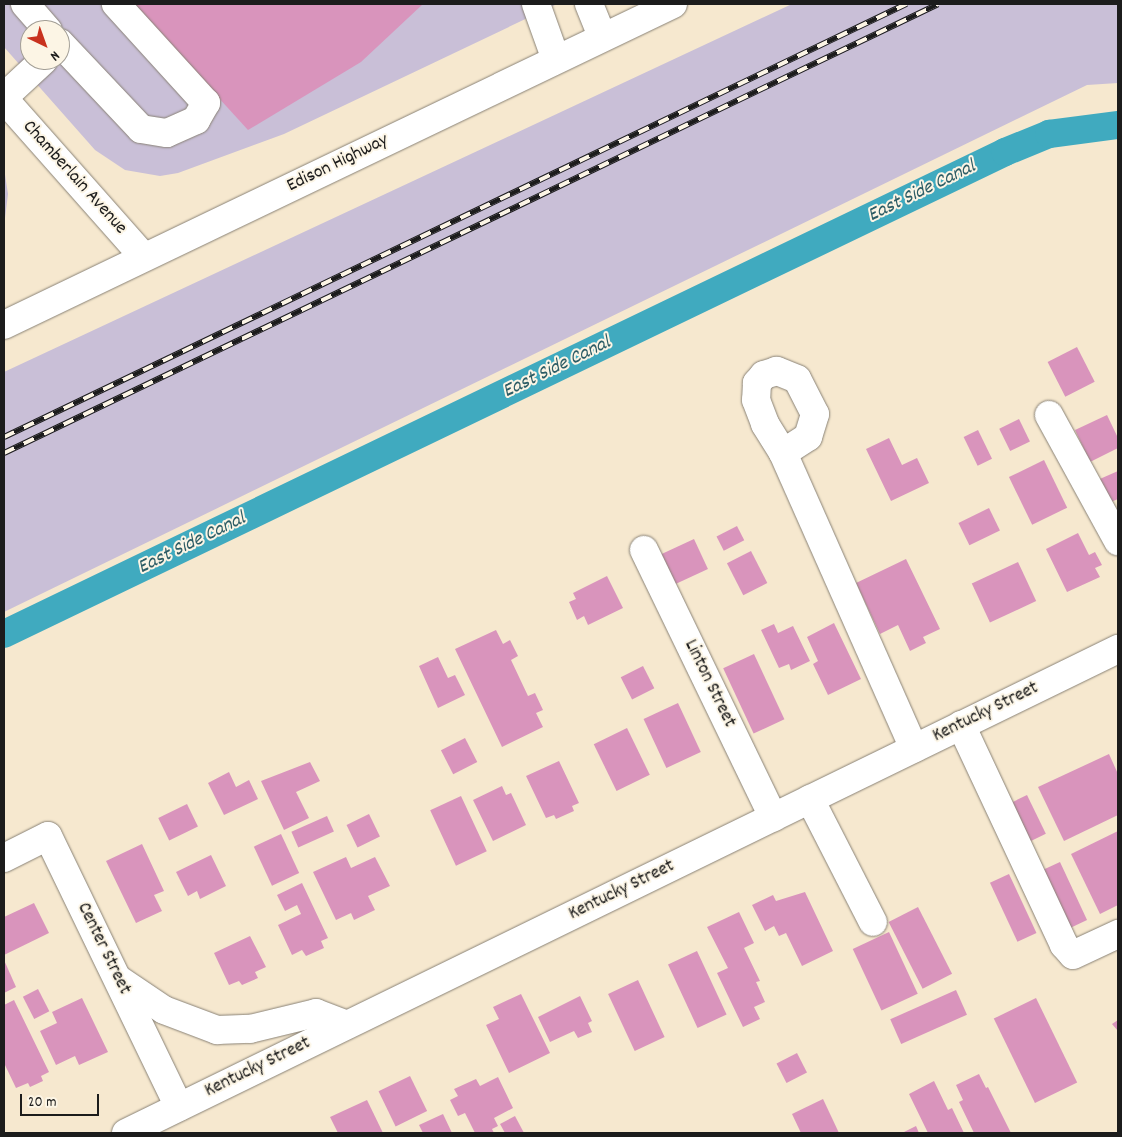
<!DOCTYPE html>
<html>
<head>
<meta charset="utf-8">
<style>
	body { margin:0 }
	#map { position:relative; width:1122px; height:1137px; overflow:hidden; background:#f6e8cf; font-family:Dekko,sans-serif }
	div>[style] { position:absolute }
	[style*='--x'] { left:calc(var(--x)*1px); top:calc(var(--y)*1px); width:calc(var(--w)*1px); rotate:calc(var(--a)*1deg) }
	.industrial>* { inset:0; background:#c9bfd7 }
	.canal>* { height:28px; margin:-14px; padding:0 14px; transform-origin:14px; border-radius:14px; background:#40aabf }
	.building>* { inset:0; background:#d994bc; transform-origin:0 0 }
	.roads { filter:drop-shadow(0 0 1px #898276) drop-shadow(0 0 1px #898276) }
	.minor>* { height:28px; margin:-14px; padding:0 14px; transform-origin:14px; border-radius:14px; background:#fff }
	.major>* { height:28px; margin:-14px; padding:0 14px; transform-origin:14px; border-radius:14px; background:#fff }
	.rail>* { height:5.5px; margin-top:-2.75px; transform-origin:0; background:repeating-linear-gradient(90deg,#fcf5e5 0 11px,#1c1c1c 0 22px); box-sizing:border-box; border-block:1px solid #1c1c1c }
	span { translate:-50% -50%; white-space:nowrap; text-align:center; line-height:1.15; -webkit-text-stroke:4px #fcf5e5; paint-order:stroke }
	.street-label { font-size:19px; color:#1c1c1c }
	.water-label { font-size:20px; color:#2c5c65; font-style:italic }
	.frame { position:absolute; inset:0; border:5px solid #1c1c1c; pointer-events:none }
	.north { position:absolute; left:20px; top:20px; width:50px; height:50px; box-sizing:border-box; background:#fcf5e5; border:1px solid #a29e95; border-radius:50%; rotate:138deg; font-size:14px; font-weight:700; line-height:20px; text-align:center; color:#1c1c1c }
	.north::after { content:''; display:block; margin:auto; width:18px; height:22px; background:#c8321e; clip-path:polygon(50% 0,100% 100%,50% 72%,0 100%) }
	.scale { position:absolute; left:20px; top:1094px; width:79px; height:22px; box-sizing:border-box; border:2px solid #1c1c1c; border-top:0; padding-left:6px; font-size:15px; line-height:18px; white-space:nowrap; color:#1c1c1c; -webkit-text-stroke:4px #fcf5e5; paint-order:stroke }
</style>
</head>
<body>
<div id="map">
	<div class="industrial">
		<i style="clip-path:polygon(evenodd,4px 4px,557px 4px,284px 134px,178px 173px,160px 176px,125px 170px,95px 150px,4px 47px,4px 4px,30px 30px,60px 30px,60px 60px,30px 60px,30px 30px)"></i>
		<i style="clip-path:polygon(792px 4px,1118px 4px,1118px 83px,1087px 85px,4px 612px,4px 372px)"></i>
		<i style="clip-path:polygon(4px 168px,8px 194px,4px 226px)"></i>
	</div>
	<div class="canal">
		<i style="--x:4;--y:634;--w:1111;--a:-25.71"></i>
		<i style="--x:1005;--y:152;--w:48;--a:-22.2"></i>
		<i style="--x:1049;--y:134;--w:70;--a:-7.4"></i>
	</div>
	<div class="building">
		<i style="clip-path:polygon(133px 4px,423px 4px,361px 62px,248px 130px)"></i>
		<i style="left:1077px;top:347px;width:39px;height:33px;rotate:63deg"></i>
		<i style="clip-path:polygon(1107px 415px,1118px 438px,1118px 448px,1090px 462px,1075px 430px)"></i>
		<i style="left:1019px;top:419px;width:25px;height:22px;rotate:64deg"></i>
		<i style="left:978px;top:430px;width:32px;height:16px;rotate:64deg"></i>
		<i style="clip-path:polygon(889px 438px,902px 465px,917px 458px,929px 483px,891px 501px,866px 449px)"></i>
		<i style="left:1044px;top:460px;width:53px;height:39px;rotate:64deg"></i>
		<i style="clip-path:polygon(1118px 471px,1118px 499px,1104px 505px,1093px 482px)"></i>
		<i style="left:989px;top:508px;width:25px;height:34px;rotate:64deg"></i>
		<i style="left:737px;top:526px;width:16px;height:23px;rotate:63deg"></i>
		<i style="clip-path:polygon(1078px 533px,1089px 555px,1095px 552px,1102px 565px,1095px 568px,1100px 577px,1067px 592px,1046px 549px)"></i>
		<i style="left:694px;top:539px;width:33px;height:47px;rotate:65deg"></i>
		<i style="left:751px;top:551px;width:36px;height:27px;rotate:63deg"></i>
		<i style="clip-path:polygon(906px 559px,940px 629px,923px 637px,926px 643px,910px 651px,898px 625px,880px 634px,856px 583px)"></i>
		<i style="left:1018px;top:562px;width:43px;height:51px;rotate:65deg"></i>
		<i style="clip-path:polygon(607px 576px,623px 608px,588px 625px,584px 616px,577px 620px,569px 602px,576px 599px,573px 593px)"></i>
		<i style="clip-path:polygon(834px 623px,861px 679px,828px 695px,813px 664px,818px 661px,807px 637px)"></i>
		<i style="clip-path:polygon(774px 624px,778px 633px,793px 626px,810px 661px,791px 670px,789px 664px,779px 668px,761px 630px)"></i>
		<i style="clip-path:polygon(496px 630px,503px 644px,510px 640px,518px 656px,511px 660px,528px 696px,535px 693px,543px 710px,536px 713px,543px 727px,502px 747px,455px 649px)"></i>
		<i style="left:754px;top:654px;width:72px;height:34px;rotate:65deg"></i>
		<i style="clip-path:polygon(438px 657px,448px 678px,455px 675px,465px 695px,438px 708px,419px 666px)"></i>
		<i style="left:643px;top:666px;width:25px;height:25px;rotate:63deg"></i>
		<i style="left:678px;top:703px;width:54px;height:38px;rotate:65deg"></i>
		<i style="left:627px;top:728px;width:52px;height:37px;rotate:64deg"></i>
		<i style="left:465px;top:738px;width:27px;height:27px;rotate:63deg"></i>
		<i style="clip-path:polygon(1109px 754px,1118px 774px,1118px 815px,1064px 841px,1038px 787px)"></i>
		<i style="clip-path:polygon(559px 761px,579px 803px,572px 806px,574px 811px,556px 819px,554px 815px,546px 818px,526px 776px)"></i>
		<i style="clip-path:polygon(310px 762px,320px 781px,296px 792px,309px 818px,284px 830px,261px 781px)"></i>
		<i style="clip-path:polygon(229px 772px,236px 787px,249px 780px,258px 799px,224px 815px,208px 783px)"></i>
		<i style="clip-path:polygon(502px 786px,506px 795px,511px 793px,526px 825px,493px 841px,473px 800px)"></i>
		<i style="left:1027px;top:795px;width:43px;height:20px;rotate:64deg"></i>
		<i style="left:461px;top:796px;width:61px;height:34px;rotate:65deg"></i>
		<i style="left:187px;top:804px;width:25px;height:32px;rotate:64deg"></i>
		<i style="left:369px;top:814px;width:25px;height:25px;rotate:64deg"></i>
		<i style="left:327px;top:816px;width:17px;height:39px;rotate:66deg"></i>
		<i style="clip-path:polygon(1118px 831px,1118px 905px,1100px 914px,1071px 854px)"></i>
		<i style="left:281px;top:834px;width:43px;height:30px;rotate:65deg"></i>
		<i style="clip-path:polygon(142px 844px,164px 891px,154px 895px,162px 911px,136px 923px,106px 861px)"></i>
		<i style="clip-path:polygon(211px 855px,226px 886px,200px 899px,197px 891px,188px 896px,176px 872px)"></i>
		<i style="clip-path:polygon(346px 857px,351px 868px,375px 857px,390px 886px,368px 896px,375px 910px,354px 920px,351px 913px,336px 920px,313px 872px)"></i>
		<i style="left:1060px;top:862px;width:64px;height:21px;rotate:65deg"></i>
		<i style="left:1009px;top:874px;width:65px;height:21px;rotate:65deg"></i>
		<i style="clip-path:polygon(302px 883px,328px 938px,321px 941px,324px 948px,306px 956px,302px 950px,292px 955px,278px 925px,301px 914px,297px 905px,285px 911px,277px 895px)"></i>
		<i style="clip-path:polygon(805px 892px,833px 951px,802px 966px,786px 933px,779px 936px,774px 926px,765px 931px,752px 905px,773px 895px,776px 901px)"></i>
		<i style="clip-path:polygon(34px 903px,49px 933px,4px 955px,4px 917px)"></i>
		<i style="left:918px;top:907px;width:75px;height:33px;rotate:63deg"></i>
		<i style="clip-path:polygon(739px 912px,754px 943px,744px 948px,760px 981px,756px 982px,765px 1002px,754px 1007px,760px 1019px,743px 1027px,717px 973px,728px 968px,707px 927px)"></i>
		<i style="left:889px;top:932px;width:68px;height:40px;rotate:65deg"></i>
		<i style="clip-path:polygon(250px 936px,266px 967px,255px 972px,258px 978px,242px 985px,239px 981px,229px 985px,214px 953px)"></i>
		<i style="left:697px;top:951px;width:70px;height:32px;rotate:65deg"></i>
		<i style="clip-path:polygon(4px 960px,16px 987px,4px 993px)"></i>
		<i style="left:638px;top:980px;width:63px;height:33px;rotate:65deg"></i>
		<i style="left:38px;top:989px;width:25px;height:17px;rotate:63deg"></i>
		<i style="left:956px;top:990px;width:27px;height:72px;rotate:66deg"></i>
		<i style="clip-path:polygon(521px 994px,550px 1053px,509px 1073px,486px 1025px,499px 1019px,493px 1007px)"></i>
		<i style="clip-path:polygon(580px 996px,592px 1021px,588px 1023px,592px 1032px,578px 1038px,574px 1031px,550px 1042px,538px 1017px)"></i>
		<i style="clip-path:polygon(82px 998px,108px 1052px,79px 1065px,75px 1056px,56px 1065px,40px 1031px,57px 1023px,52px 1012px)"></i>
		<i style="left:1036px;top:998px;width:94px;height:47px;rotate:64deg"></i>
		<i style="clip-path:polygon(14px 1000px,49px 1072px,41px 1076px,43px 1081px,30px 1087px,28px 1083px,16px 1088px,4px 1063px,4px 1005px)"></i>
		<i style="clip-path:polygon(1118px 1020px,1118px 1031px,1112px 1024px)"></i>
		<i style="left:797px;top:1053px;width:22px;height:23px;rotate:63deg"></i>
		<i style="clip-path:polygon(979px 1074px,986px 1088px,988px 1087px,1011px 1133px,974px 1133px,959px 1102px,963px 1100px,956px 1085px)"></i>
		<i style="left:410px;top:1076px;width:39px;height:35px;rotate:64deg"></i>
		<i style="clip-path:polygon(498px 1077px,513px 1108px,494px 1118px,498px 1126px,492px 1129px,494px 1133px,475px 1133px,465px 1113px,458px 1116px,450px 1100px,458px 1096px,454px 1089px,476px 1079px,480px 1086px)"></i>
		<i style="clip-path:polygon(934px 1081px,948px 1110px,952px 1108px,964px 1133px,928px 1133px,909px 1094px)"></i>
		<i style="clip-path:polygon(823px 1099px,839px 1133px,801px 1133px,792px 1114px)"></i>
		<i style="clip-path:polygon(367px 1100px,383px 1133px,338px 1133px,330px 1117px)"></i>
		<i style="clip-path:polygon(443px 1114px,452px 1133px,423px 1133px,419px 1125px)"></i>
		<i style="clip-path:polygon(515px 1116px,524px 1133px,505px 1133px,500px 1124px)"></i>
		<i style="clip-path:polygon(916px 1126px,919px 1133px,902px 1133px)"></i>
	</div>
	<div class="roads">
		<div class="minor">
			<i style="--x:25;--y:4;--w:35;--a:49"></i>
			<i style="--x:536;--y:4;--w:59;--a:70.3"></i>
			<i style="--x:589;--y:4;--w:35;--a:68"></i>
			<i style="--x:60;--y:43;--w:118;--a:46.7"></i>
			<i style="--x:141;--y:129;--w:26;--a:9"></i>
			<i style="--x:167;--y:133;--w:32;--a:-24"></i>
			<i style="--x:196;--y:120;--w:20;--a:-60"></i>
			<i style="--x:206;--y:103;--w:134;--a:-132.3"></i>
			<i style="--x:4;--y:97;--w:54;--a:-42.8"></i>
			<i style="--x:4;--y:99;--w:211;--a:48.5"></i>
			<i style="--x:1049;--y:415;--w:144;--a:61.3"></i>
			<i style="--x:783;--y:453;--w:30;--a:-33"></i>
			<i style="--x:808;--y:437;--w:24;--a:-73"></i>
			<i style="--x:815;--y:414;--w:39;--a:-117"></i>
			<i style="--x:797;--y:379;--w:22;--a:-158"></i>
			<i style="--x:777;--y:371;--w:14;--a:163"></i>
			<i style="--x:764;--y:375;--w:11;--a:131"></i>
			<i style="--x:757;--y:383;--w:17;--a:93"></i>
			<i style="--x:756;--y:400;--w:26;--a:69"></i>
			<i style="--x:765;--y:424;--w:34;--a:58"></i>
			<i style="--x:783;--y:453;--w:323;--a:66.1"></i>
			<i style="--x:644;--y:550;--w:297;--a:64.2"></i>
			<i style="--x:961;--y:725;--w:243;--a:64.9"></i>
			<i style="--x:1064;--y:945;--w:13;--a:48"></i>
			<i style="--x:1073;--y:955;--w:50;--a:-25"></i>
			<i style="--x:810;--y:799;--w:138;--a:62.9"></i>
			<i style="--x:4;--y:858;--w:49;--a:-26.6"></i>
			<i style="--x:48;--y:836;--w:301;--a:64.2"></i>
			<i style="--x:118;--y:979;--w:55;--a:34"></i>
			<i style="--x:164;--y:1010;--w:57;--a:20.7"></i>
			<i style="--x:217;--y:1030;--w:33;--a:-2"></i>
			<i style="--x:250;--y:1029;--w:68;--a:-13.6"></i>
			<i style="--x:316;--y:1013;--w:33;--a:21"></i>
			<i style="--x:126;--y:1133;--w:1104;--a:-26.01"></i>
		</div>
		<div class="major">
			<i style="--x:4;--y:325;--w:742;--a:-25.63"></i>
		</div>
	</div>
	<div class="rail">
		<i style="--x:4;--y:437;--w:1001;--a:-25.64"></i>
		<i style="--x:4;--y:453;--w:1036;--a:-25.67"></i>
	</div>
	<div class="street-label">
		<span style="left:338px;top:164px;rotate:-26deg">Edison Highway</span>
		<span style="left:74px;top:178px;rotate:48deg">Chamberlain Avenue</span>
		<span style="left:709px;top:684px;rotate:64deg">Linton Street</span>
		<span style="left:986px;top:713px;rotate:-26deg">Kentucky Street</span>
		<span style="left:622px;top:891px;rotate:-26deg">Kentucky Street</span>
		<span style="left:103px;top:949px;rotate:64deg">Center Street</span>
		<span style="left:258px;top:1068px;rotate:-26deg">Kentucky Street</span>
	</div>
	<div class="water-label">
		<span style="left:922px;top:192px;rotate:-26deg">East Side Canal</span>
		<span style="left:557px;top:368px;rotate:-26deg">East Side Canal</span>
		<span style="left:192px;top:544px;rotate:-26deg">East Side Canal</span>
	</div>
	<div class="frame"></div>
	<div class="north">N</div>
	<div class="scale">20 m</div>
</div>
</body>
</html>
